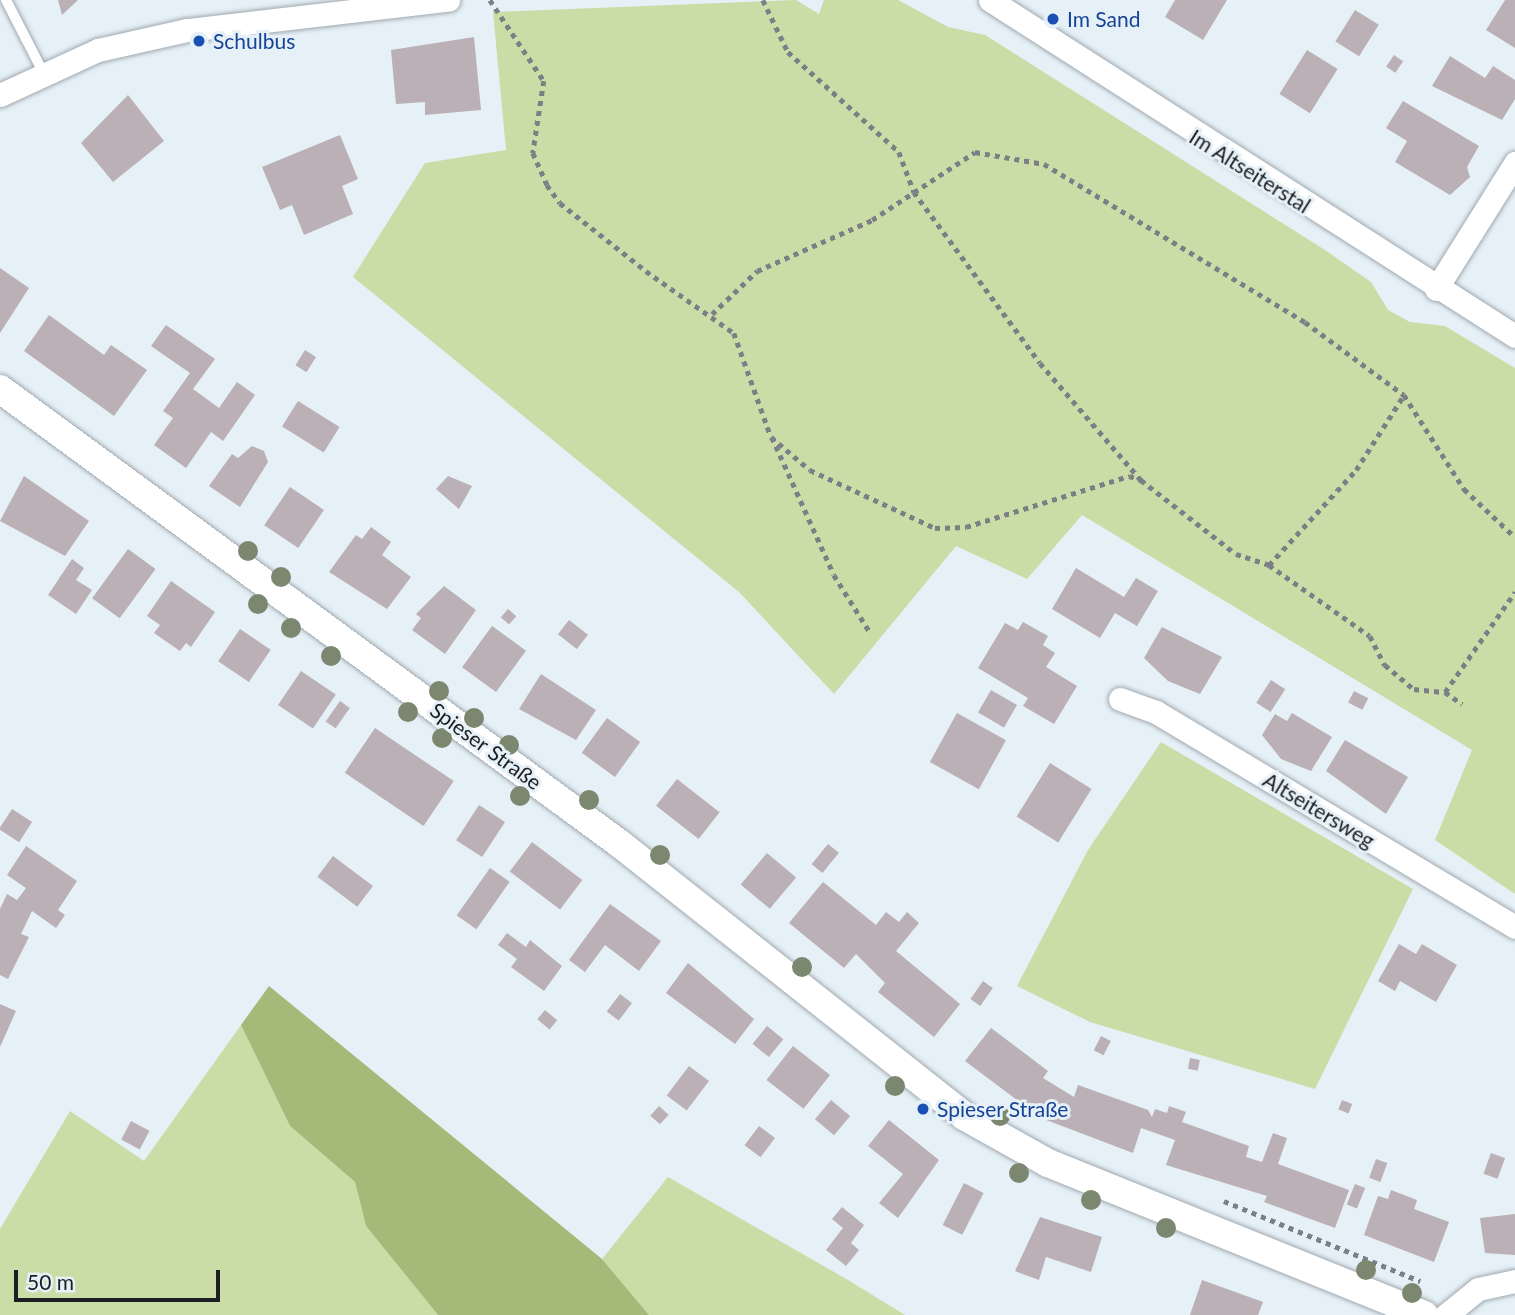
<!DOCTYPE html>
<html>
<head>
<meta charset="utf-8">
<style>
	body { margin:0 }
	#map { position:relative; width:1515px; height:1315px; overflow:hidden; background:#e6f0f7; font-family:Lato,sans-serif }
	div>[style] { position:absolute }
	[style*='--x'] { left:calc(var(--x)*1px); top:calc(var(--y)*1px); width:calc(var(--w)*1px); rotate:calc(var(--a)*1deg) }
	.green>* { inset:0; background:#cadda6 }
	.forest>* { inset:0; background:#a4ba78 }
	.building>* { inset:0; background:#bbb0b5; transform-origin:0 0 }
	.path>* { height:4.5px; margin-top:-2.25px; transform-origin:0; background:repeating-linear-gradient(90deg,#7a8085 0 5px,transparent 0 10px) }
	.roads { filter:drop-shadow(0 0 2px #a0a9b0) drop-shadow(0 0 2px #a0a9b0) }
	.service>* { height:10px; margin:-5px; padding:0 5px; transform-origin:5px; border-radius:5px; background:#fff }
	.minor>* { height:23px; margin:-11.5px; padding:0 11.5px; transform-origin:11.5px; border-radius:11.5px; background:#fff }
	.tertiary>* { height:28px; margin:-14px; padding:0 14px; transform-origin:14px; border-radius:14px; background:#fff }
	.trees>* { width:20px; height:20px; margin:-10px; border-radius:50%; background:#7c876f }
	.dots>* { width:19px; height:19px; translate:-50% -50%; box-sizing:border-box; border:4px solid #e6f0f7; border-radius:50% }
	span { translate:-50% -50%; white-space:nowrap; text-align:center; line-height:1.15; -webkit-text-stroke:6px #e6f0f7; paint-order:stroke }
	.transit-label { font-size:21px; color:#164399 }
	.left { translate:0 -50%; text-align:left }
	.street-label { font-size:21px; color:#1c1f22 }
	.scale { position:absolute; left:14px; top:1270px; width:206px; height:32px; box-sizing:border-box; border:4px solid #1c1f22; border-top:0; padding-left:9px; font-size:21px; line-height:24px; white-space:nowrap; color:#1c1f22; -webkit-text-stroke:5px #e6f0f7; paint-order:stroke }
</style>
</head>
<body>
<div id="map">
	<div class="green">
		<i style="clip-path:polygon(796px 0,819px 14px,824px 0,898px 0,948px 27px,985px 35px,1325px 250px,1371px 282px,1388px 310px,1410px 322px,1445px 326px,1515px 368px,1515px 894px,1435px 840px,1472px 750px,1082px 515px,1027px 579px,956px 546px,834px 694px,739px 592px,353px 277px,425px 163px,506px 150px,493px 12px)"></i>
		<i style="clip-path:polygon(1161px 742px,1413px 889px,1315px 1089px,1090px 1022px,1017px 986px,1088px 850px)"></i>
		<i style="clip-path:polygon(241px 1025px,290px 1126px,355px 1182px,366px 1226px,438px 1315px,0 1315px,0 1229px,70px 1111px,144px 1161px)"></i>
		<i style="clip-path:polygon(668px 1177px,848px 1280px,905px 1315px,649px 1315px,602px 1259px)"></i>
	</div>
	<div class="forest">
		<i style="clip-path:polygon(269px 986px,602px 1259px,649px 1315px,438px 1315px,366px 1226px,355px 1182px,290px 1126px,241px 1025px)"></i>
	</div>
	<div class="building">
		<i style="clip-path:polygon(58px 0,78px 0,62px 15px)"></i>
		<i style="clip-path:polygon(1175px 0,1227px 0,1203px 40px,1165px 17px)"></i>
		<i style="clip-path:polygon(1505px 0,1515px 0,1515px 48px,1486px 30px)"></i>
		<i style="left:1355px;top:10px;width:28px;height:37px;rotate:32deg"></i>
		<i style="clip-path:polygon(474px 37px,481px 110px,425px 115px,425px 102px,396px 104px,391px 50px)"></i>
		<i style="left:1307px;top:50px;width:36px;height:52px;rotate:32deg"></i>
		<i style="left:1394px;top:55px;width:11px;height:14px;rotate:34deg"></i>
		<i style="clip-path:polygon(1450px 56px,1485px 78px,1493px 66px,1515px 80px,1515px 99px,1502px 120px,1432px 86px)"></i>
		<i style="clip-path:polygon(128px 95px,164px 141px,113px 182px,81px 143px)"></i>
		<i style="clip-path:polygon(1403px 101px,1479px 146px,1467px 167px,1470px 177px,1450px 195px,1395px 162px,1407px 141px,1386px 128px)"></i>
		<i style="clip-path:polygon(340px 135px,358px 179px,342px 186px,353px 214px,304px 235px,292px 205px,280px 210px,262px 167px)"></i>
		<i style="clip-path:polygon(0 268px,29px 288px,0 333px)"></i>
		<i style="clip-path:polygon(49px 315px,104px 355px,111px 345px,147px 370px,114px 416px,24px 351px)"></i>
		<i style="clip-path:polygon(166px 325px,215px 359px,193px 389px,219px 408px,237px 382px,255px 395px,223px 441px,211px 432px,186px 468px,154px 445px,173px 418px,163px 411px,190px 373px,151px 346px)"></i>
		<i style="left:305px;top:350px;width:13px;height:18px;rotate:32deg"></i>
		<i style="left:298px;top:401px;width:49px;height:30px;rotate:32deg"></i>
		<i style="clip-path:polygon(252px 446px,264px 451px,268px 462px,240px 507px,209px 486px,232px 454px,238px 458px)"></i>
		<i style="clip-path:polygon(24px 476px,89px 521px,65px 556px,0 521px)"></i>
		<i style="clip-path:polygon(448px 476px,472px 486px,459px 509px,436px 489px)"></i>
		<i style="left:290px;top:487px;width:41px;height:46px;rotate:34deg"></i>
		<i style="clip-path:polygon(371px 527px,391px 542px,382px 555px,411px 577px,387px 609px,329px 572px,356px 535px,362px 539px)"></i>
		<i style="left:128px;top:549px;width:34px;height:61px;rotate:36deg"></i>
		<i style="clip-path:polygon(72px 559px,84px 568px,76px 580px,92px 590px,76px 614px,48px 595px)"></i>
		<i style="clip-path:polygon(1076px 568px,1124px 597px,1136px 578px,1158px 591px,1137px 626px,1115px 613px,1100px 638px,1052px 609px)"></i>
		<i style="clip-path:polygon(171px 581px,215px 612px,191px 647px,186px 643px,180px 651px,154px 633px,160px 625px,147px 616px)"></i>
		<i style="clip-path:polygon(444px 586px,476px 610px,445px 654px,412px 630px,421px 618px,416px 614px)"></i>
		<i style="left:508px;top:609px;width:11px;height:11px;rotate:41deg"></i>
		<i style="left:569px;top:620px;width:24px;height:18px;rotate:38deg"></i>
		<i style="clip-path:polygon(1023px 622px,1048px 636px,1043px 645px,1055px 653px,1046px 667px,1077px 686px,1054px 724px,1023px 706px,1028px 698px,978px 668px,1005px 623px,1018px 630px)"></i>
		<i style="left:492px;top:626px;width:42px;height:51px;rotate:36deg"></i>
		<i style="clip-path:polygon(1162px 627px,1222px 657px,1200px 694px,1168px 681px,1144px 658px)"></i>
		<i style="left:240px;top:629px;width:37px;height:39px;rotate:34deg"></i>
		<i style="left:301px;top:671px;width:42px;height:41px;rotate:34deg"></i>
		<i style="clip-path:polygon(541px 674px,596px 710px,576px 740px,519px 709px)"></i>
		<i style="left:1271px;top:680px;width:17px;height:27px;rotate:33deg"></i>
		<i style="left:991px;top:690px;width:30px;height:26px;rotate:30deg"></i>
		<i style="left:1354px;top:691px;width:16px;height:13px;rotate:27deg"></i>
		<i style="left:340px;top:701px;width:12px;height:25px;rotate:35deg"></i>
		<i style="left:957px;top:713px;width:56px;height:56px;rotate:29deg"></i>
		<i style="clip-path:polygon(1292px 713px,1332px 737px,1311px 771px,1281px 759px,1262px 735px,1275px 714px,1287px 721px)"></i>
		<i style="left:607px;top:718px;width:41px;height:43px;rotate:36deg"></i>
		<i style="left:375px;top:728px;width:95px;height:54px;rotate:34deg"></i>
		<i style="clip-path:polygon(1345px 740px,1408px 777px,1386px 814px,1326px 771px)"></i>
		<i style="left:1050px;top:763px;width:49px;height:63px;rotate:32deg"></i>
		<i style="left:677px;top:779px;width:54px;height:34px;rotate:38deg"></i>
		<i style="left:479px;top:805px;width:31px;height:42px;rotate:33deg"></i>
		<i style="left:12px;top:809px;width:24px;height:24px;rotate:33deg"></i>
		<i style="left:532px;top:842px;width:63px;height:37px;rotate:37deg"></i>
		<i style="left:828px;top:844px;width:14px;height:26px;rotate:39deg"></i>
		<i style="clip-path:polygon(26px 846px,77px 881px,58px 910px,65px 915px,56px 928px,32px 911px,21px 934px,29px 937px,8px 979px,0 975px,0 909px,7px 894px,17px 900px,26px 888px,7px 875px)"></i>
		<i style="left:767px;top:853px;width:38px;height:41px;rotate:40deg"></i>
		<i style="left:333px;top:856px;width:50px;height:26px;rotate:37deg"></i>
		<i style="left:490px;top:868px;width:24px;height:58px;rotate:35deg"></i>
		<i style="clip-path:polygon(823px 882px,876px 925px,886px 912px,899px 922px,907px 912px,919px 923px,896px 951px,960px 1004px,934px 1037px,878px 992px,885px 983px,856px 954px,844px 968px,789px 923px)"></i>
		<i style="clip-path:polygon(610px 904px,661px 941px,639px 971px,605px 945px,585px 972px,569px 960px)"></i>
		<i style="clip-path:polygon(507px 933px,526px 947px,530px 940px,562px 966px,544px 991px,511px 967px,517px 959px,498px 945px)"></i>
		<i style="clip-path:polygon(1399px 944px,1416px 954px,1422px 944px,1457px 965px,1436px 1002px,1400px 981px,1395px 991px,1378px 981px)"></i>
		<i style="clip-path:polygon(688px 963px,754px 1019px,735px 1044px,666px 993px)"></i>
		<i style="left:983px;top:981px;width:12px;height:22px;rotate:35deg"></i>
		<i style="left:620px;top:994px;width:15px;height:22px;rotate:37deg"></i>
		<i style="clip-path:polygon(0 1004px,16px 1011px,0 1047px)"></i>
		<i style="left:545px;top:1010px;width:16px;height:12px;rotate:40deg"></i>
		<i style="left:767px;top:1026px;width:21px;height:23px;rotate:39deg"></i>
		<i style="clip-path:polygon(991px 1028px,1048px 1071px,1043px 1078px,1074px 1097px,1078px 1085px,1148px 1110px,1152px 1117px,1155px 1109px,1167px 1113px,1169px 1106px,1186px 1112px,1182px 1122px,1249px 1146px,1246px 1157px,1262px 1162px,1273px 1133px,1287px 1138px,1278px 1164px,1349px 1190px,1335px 1228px,1264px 1202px,1267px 1196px,1166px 1165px,1175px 1140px,1141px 1128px,1133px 1153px,1041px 1118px,965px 1061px)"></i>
		<i style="left:1101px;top:1036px;width:11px;height:16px;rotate:27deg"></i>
		<i style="left:793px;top:1046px;width:47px;height:43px;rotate:38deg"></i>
		<i style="left:1190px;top:1058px;width:10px;height:11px;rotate:11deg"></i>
		<i style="left:689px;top:1066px;width:25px;height:37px;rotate:37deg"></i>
		<i style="left:831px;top:1100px;width:25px;height:25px;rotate:40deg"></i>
		<i style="left:1342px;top:1100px;width:11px;height:10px;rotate:22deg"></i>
		<i style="left:659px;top:1106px;width:13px;height:13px;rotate:42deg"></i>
		<i style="clip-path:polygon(889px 1120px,939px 1160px,898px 1218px,879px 1203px,903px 1174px,868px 1146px)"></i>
		<i style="left:131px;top:1121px;width:21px;height:21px;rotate:28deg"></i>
		<i style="left:759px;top:1126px;width:20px;height:24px;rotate:37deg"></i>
		<i style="left:1491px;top:1153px;width:15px;height:22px;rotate:20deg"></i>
		<i style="left:1376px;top:1159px;width:12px;height:20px;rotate:20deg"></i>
		<i style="left:964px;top:1183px;width:22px;height:47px;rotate:27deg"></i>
		<i style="left:1355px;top:1184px;width:11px;height:22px;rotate:22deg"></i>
		<i style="clip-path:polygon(1391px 1190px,1417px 1200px,1414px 1209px,1449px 1222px,1434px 1262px,1364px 1235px,1378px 1196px,1388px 1199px)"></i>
		<i style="clip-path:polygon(842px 1207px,864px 1225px,851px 1243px,859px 1250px,846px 1266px,826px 1250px,843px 1228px,832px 1219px)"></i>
		<i style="clip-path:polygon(1515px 1214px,1515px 1255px,1485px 1253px,1480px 1218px)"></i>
		<i style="clip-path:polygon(1040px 1217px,1102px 1237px,1091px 1272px,1046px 1257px,1039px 1280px,1015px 1271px)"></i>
		<i style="clip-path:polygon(1202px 1280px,1263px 1302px,1258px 1315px,1190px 1315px)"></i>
	</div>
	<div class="path">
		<i style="--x:490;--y:0;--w:97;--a:56.3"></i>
		<i style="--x:544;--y:81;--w:73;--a:98.7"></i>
		<i style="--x:533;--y:153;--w:35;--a:66"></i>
		<i style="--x:547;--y:185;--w:22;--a:54"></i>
		<i style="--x:560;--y:203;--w:110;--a:38.3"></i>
		<i style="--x:646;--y:271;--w:108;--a:35.2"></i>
		<i style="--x:734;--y:333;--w:110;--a:70.4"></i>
		<i style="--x:771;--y:437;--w:51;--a:40.2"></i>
		<i style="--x:810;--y:470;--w:138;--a:24.9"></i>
		<i style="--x:935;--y:528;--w:31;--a:-2"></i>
		<i style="--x:966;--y:527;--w:171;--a:-17.4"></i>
		<i style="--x:1129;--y:476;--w:13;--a:18"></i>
		<i style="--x:763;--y:0;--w:58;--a:64.3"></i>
		<i style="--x:788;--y:52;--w:149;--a:42"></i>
		<i style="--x:899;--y:152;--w:43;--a:69.4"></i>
		<i style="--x:914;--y:192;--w:212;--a:53.6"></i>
		<i style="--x:1040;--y:363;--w:155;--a:49.2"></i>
		<i style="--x:1141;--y:480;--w:120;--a:37.9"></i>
		<i style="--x:1236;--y:554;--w:35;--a:18"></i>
		<i style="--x:1269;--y:565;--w:123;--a:35.1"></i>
		<i style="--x:1370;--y:636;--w:33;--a:63"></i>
		<i style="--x:1385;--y:665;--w:38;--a:40"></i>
		<i style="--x:1414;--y:689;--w:31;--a:6"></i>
		<i style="--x:1445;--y:692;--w:21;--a:35"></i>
		<i style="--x:712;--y:314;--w:62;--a:-43.7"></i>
		<i style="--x:757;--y:271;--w:126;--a:-23.9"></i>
		<i style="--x:872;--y:220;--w:123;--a:-33.4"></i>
		<i style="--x:975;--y:152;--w:70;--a:9.9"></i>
		<i style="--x:1044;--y:164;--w:305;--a:31.2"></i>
		<i style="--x:1305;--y:322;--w:123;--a:36.4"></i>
		<i style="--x:1404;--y:395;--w:112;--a:57.4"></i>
		<i style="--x:1464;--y:489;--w:70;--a:43.3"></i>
		<i style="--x:772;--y:437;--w:151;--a:65.8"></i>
		<i style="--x:834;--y:575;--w:70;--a:57.9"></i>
		<i style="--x:1269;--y:565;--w:129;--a:-47.5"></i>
		<i style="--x:1356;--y:470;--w:89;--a:-57.4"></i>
		<i style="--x:1445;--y:692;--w:122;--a:-55"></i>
		<i style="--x:1224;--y:1201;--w:212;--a:22.2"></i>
	</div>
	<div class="roads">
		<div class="service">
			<i style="--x:6;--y:0;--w:79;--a:62.8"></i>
		</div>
		<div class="minor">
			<i style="--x:990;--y:0;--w:623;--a:32.62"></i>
			<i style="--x:0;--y:95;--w:108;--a:-24.7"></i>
			<i style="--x:98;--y:50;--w:91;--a:-12.7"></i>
			<i style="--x:187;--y:30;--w:263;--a:-6.6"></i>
			<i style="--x:1436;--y:289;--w:149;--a:-57.9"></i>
			<i style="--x:1120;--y:699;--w:38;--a:20"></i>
			<i style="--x:1156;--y:712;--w:418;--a:30.9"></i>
			<i style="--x:1446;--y:1315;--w:41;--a:-39.1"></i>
			<i style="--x:1478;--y:1289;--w:38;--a:-12"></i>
		</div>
		<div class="tertiary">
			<i style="--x:0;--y:389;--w:769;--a:36.27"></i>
			<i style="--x:620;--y:844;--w:439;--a:38.3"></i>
			<i style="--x:964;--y:1116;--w:96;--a:29.2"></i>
			<i style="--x:1048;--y:1163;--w:406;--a:22"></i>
		</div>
	</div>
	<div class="trees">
		<i style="left:248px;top:551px"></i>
		<i style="left:281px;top:577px"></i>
		<i style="left:258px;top:604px"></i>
		<i style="left:291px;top:628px"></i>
		<i style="left:331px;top:656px"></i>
		<i style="left:439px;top:691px"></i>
		<i style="left:408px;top:712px"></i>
		<i style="left:474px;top:718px"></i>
		<i style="left:442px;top:738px"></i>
		<i style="left:509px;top:745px"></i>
		<i style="left:520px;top:796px"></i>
		<i style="left:589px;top:800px"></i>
		<i style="left:660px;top:855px"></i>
		<i style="left:802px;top:967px"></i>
		<i style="left:895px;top:1086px"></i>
		<i style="left:1000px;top:1116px"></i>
		<i style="left:1019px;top:1173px"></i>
		<i style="left:1091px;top:1200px"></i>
		<i style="left:1166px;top:1228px"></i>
		<i style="left:1366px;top:1270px"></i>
		<i style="left:1412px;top:1293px"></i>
	</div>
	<div class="dots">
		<i style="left:1053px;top:19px;background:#1a4fb4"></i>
		<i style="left:199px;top:41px;background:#1a4fb4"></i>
		<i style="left:923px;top:1109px;background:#1a4fb4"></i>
	</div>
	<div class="transit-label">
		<span class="left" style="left:1067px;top:19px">Im Sand</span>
		<span class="left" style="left:213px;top:41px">Schulbus</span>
		<span class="left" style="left:937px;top:1109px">Spieser Straße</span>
	</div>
	<div class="street-label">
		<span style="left:1250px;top:171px;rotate:32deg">Im Altseiterstal</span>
		<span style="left:486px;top:746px;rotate:36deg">Spieser Straße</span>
		<span style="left:1319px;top:810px;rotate:31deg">Altseitersweg</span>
	</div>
	<div class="scale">50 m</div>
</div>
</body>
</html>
